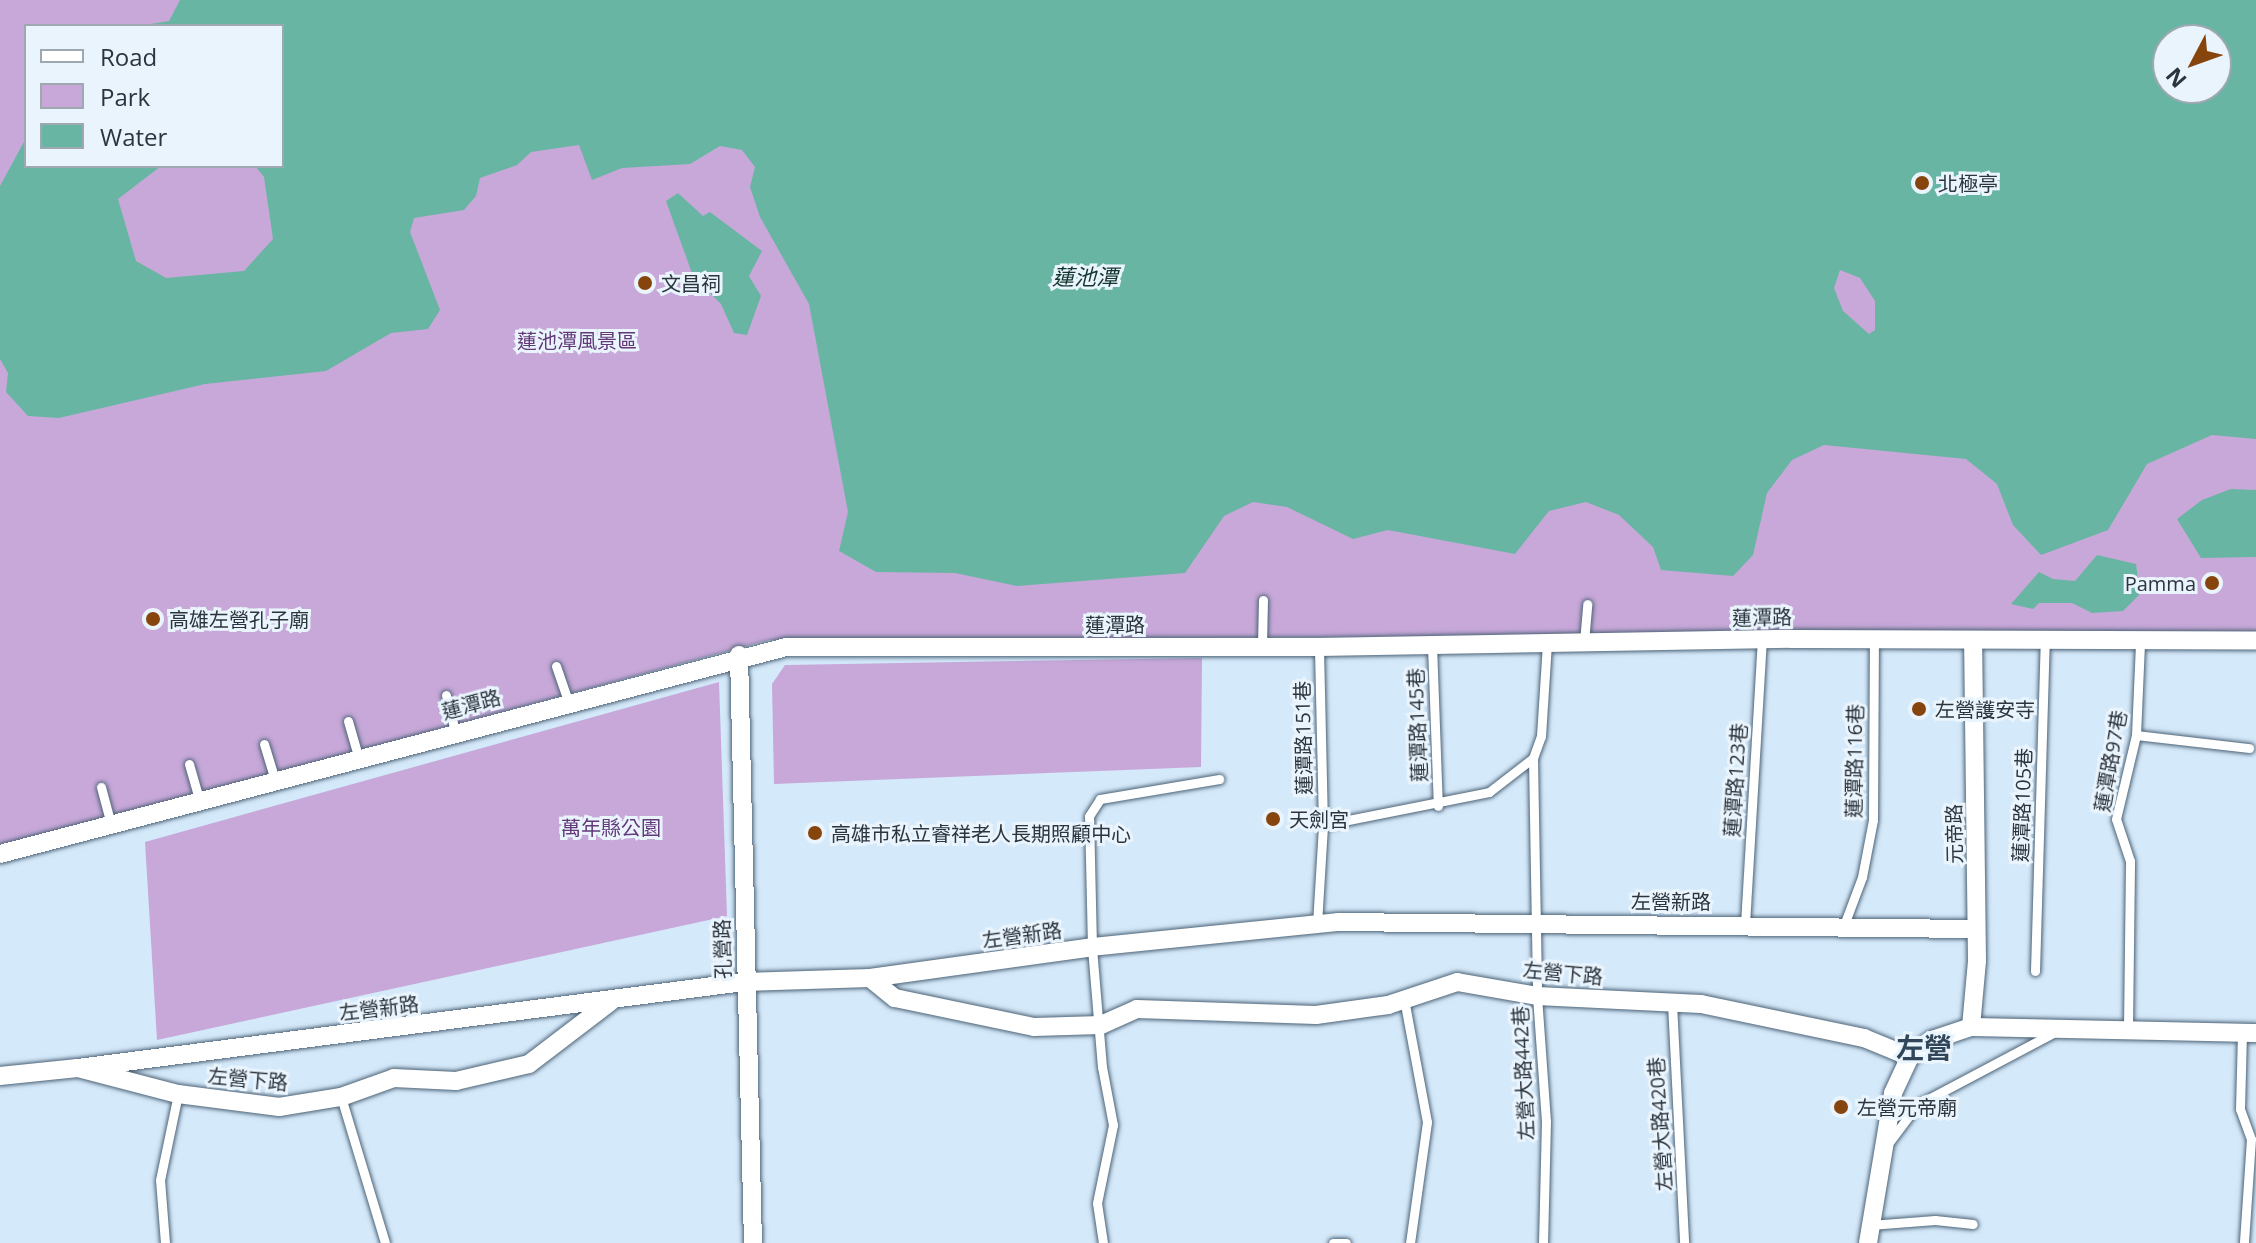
<!DOCTYPE html>
<html>
<head>
<meta charset="utf-8">
<style>
	body { margin:0 }
	#map { position:relative; width:2256px; height:1243px; overflow:hidden; background:#d4e9fa; font-family:"Open Sans","Noto Sans TC",sans-serif }
	div>[style] { position:absolute }
	[style*='--x'] { left:calc(var(--x)*1px); top:calc(var(--y)*1px); width:calc(var(--w)*1px); rotate:calc(var(--a)*1deg) }
	.green>* { inset:0; background:#c7a8d9 }
	.water>* { inset:0; background:#69b5a3 }
	.roads { filter:drop-shadow(0 0 2px #4d6376) drop-shadow(0 0 2px #4d6376) }
	.lane>* { height:9px; margin:-4.5px; padding:0 4.5px; transform-origin:4.5px; border-radius:4.5px; background:#fff }
	.street>* { height:18px; margin:-9px; padding:0 9px; transform-origin:9px; border-radius:9px; background:#fff }
	.dots>* { width:22px; height:22px; translate:-50% -50%; box-sizing:border-box; border:4px solid #eaf4fd; border-radius:50% }
	span { translate:-50% -50%; white-space:nowrap; text-align:center; line-height:1.15; -webkit-text-stroke:6px #eaf4fd; paint-order:stroke }
	.poi-label { font-size:20px; color:#2c353e }
	.left { translate:0 -50%; text-align:left }
	.right { translate:-100% -50%; text-align:right }
	.park-label { font-size:20px; color:#633979 }
	.street-label { font-size:20px; color:#2c353e }
	.water-label { font-size:22px; color:#12362e; font-style:italic }
	.district-label { font-size:28px; color:#314759; font-weight:700 }
	.legend { position:absolute; left:24px; top:24px; width:260px; height:144px; box-sizing:border-box; background:#eaf4fd; border:2px solid #9ea8b1; margin:0; padding:10px 14px; list-style:none; font-size:24px; color:#2c353e }
	.legend li { display:flex; align-items:center; gap:16px; height:40px }
	.legend b { width:40px; border:2px solid #9ea8b1 }
	.north { position:absolute; left:2152px; top:24px; width:80px; height:80px; box-sizing:border-box; background:#eaf4fd; border:2px solid #9ea8b1; border-radius:50%; rotate:229deg; font-size:22px; font-weight:700; line-height:32px; text-align:center; color:#2c353e }
	.north::after { content:''; display:block; margin:auto; width:28px; height:36px; background:#85450d; clip-path:polygon(50% 0,100% 100%,50% 72%,0 100%) }
</style>
</head>
<body>
<div id="map">
	<div class="green">
		<i style="clip-path:polygon(evenodd,0 0,2256px 0,2256px 632px,769px 640px,0 847px,0 0,26px 26px,282px 26px,282px 166px,26px 166px,26px 26px,0 0,2168px 40px,2216px 40px,2216px 88px,2168px 88px,2168px 40px)"></i>
		<i style="clip-path:polygon(1202px 658px,1201px 767px,774px 784px,772px 684px,785px 665px)"></i>
		<i style="clip-path:polygon(719px 682px,727px 916px,157px 1040px,145px 842px)"></i>
	</div>
	<div class="water">
		<i style="clip-path:polygon(evenodd,180px 0,2256px 0,2256px 439px,2212px 435px,2147px 464px,2108px 530px,2041px 555px,2013px 525px,1997px 484px,1966px 459px,1824px 445px,1792px 460px,1767px 493px,1753px 555px,1733px 576px,1661px 570px,1653px 547px,1619px 515px,1586px 502px,1549px 511px,1515px 554px,1388px 530px,1353px 539px,1287px 507px,1253px 502px,1224px 516px,1185px 573px,1017px 586px,955px 573px,876px 572px,839px 551px,848px 512px,809px 304px,760px 217px,750px 187px,755px 167px,742px 150px,720px 146px,690px 164px,622px 168px,592px 180px,579px 145px,531px 152px,517px 165px,480px 178px,476px 196px,464px 210px,414px 218px,410px 232px,440px 310px,428px 329px,391px 333px,326px 371px,205px 384px,59px 418px,28px 416px,6px 392px,8px 373px,0 359px,0 186px,26px 138px,26px 166px,161px 166px,118px 199px,136px 261px,166px 278px,244px 271px,273px 239px,264px 177px,255px 166px,282px 166px,282px 26px,139px 26px,169px 21px,180px 0,2216px 40px,2216px 88px,2168px 88px,2168px 40px,2216px 40px,180px 0,1840px 270px,1860px 278px,1875px 301px,1875px 330px,1869px 334px,1843px 311px,1834px 288px,1840px 270px)"></i>
		<i style="clip-path:polygon(678px 193px,703px 216px,710px 212px,762px 251px,749px 276px,761px 296px,747px 335px,734px 333px,721px 304px,693px 276px,666px 201px)"></i>
		<i style="clip-path:polygon(2231px 489px,2256px 490px,2256px 557px,2201px 558px,2177px 519px,2202px 500px)"></i>
		<i style="clip-path:polygon(2097px 555px,2136px 564px,2140px 594px,2123px 611px,2092px 613px,2072px 603px,2039px 603px,2033px 609px,2011px 604px,2039px 572px,2053px 579px,2075px 581px)"></i>
	</div>
	<div class="roads">
		<div class="lane">
			<i style="--x:1584;--y:642;--w:38;--a:-85"></i>
			<i style="--x:1432;--y:645;--w:161;--a:87.9"></i>
			<i style="--x:1262;--y:646;--w:46;--a:-88.8"></i>
			<i style="--x:556;--y:666;--w:37;--a:71"></i>
			<i style="--x:446;--y:695;--w:37;--a:76"></i>
			<i style="--x:348;--y:721;--w:37;--a:74"></i>
			<i style="--x:2136;--y:735;--w:114;--a:6.6"></i>
			<i style="--x:264;--y:744;--w:38;--a:73"></i>
			<i style="--x:1533;--y:758;--w:238;--a:89"></i>
			<i style="--x:1537;--y:996;--w:125;--a:85.9"></i>
			<i style="--x:1546;--y:1121;--w:122;--a:91.4"></i>
			<i style="--x:189;--y:764;--w:37;--a:74"></i>
			<i style="--x:101;--y:787;--w:38;--a:75"></i>
			<i style="--x:1323;--y:825;--w:169;--a:-11.2"></i>
			<i style="--x:1489;--y:792;--w:56;--a:-37.7"></i>
			<i style="--x:1533;--y:758;--w:23;--a:-70"></i>
			<i style="--x:1541;--y:736;--w:94;--a:-86.3"></i>
			<i style="--x:1317;--y:924;--w:99;--a:-86.5"></i>
			<i style="--x:1323;--y:825;--w:178;--a:-91.3"></i>
			<i style="--x:1745;--y:924;--w:285;--a:-86.6"></i>
			<i style="--x:1844;--y:925;--w:51;--a:-69.4"></i>
			<i style="--x:1862;--y:877;--w:58;--a:-79.1"></i>
			<i style="--x:1873;--y:820;--w:179;--a:-89.7"></i>
			<i style="--x:2035;--y:971;--w:331;--a:-88.3"></i>
			<i style="--x:1404;--y:999;--w:125;--a:79.4"></i>
			<i style="--x:1427;--y:1122;--w:122;--a:98"></i>
			<i style="--x:1672;--y:1003;--w:240;--a:87.1"></i>
			<i style="--x:2128;--y:1028;--w:167;--a:-89.3"></i>
			<i style="--x:2130;--y:861;--w:44;--a:-108.4"></i>
			<i style="--x:2116;--y:819;--w:86;--a:-76.6"></i>
			<i style="--x:2136;--y:735;--w:93;--a:-87.5"></i>
			<i style="--x:2242;--y:1033;--w:76;--a:91.5"></i>
			<i style="--x:2240;--y:1109;--w:32;--a:70"></i>
			<i style="--x:2251;--y:1139;--w:104;--a:93.9"></i>
			<i style="--x:341;--y:1097;--w:152;--a:73.2"></i>
			<i style="--x:1890;--y:1141;--w:45;--a:-53.1"></i>
			<i style="--x:1917;--y:1105;--w:156;--a:-27.9"></i>
			<i style="--x:1870;--y:1225;--w:65;--a:-4.4"></i>
			<i style="--x:1935;--y:1220;--w:38;--a:6"></i>
			<i style="--x:165;--y:1243;--w:63;--a:-94.5"></i>
			<i style="--x:160;--y:1180;--w:88;--a:-78.2"></i>
			<i style="--x:1103;--y:1243;--w:40;--a:-98.5"></i>
			<i style="--x:1097;--y:1203;--w:80;--a:-78.4"></i>
			<i style="--x:1113;--y:1125;--w:59;--a:-100.7"></i>
			<i style="--x:1102;--y:1067;--w:120;--a:-94.8"></i>
			<i style="--x:1092;--y:947;--w:131;--a:-91.3"></i>
			<i style="--x:1089;--y:816;--w:20;--a:-57"></i>
			<i style="--x:1100;--y:799;--w:121;--a:-9.5"></i>
			<i style="--x:1333;--y:1243;--w:13;--a:0"></i>
		</div>
		<div class="street">
			<i style="--x:739;--y:655;--w:588;--a:88.64"></i>
			<i style="--x:0;--y:854;--w:813;--a:-14.75"></i>
			<i style="--x:786;--y:647;--w:533;--a:0"></i>
			<i style="--x:1319;--y:647;--w:472;--a:-1"></i>
			<i style="--x:1791;--y:639;--w:465;--a:0.2"></i>
			<i style="--x:870;--y:978;--w:32;--a:39"></i>
			<i style="--x:895;--y:998;--w:142;--a:11.8"></i>
			<i style="--x:1034;--y:1027;--w:67;--a:-1.7"></i>
			<i style="--x:1101;--y:1025;--w:39;--a:-24"></i>
			<i style="--x:1137;--y:1009;--w:179;--a:1.9"></i>
			<i style="--x:1316;--y:1015;--w:73;--a:-7.9"></i>
			<i style="--x:1388;--y:1005;--w:73;--a:-18.4"></i>
			<i style="--x:1457;--y:982;--w:81;--a:9.9"></i>
			<i style="--x:1537;--y:996;--w:164;--a:2.8"></i>
			<i style="--x:1701;--y:1004;--w:167;--a:11.8"></i>
			<i style="--x:1864;--y:1038;--w:50;--a:22.4"></i>
			<i style="--x:1910;--y:1057;--w:28;--a:-38"></i>
			<i style="--x:1932;--y:1040;--w:41;--a:-18.4"></i>
			<i style="--x:1971;--y:1027;--w:285;--a:1.2"></i>
			<i style="--x:1971;--y:1027;--w:66;--a:-84.8"></i>
			<i style="--x:1977;--y:961;--w:320;--a:-90.7"></i>
			<i style="--x:78;--y:1068;--w:672;--a:-7.36"></i>
			<i style="--x:744;--y:982;--w:126;--a:-1.8"></i>
			<i style="--x:870;--y:978;--w:224;--a:-7.9"></i>
			<i style="--x:1092;--y:947;--w:247;--a:-5.8"></i>
			<i style="--x:1338;--y:922;--w:638;--a:0.63"></i>
			<i style="--x:0;--y:1076;--w:78;--a:-5.9"></i>
			<i style="--x:78;--y:1068;--w:103;--a:14.6"></i>
			<i style="--x:178;--y:1094;--w:102;--a:7.3"></i>
			<i style="--x:279;--y:1107;--w:63;--a:-9.2"></i>
			<i style="--x:341;--y:1097;--w:56;--a:-19.7"></i>
			<i style="--x:394;--y:1078;--w:62;--a:2.8"></i>
			<i style="--x:456;--y:1081;--w:75;--a:-13.1"></i>
			<i style="--x:529;--y:1064;--w:102;--a:-37.4"></i>
			<i style="--x:1868;--y:1243;--w:152;--a:-80.5"></i>
			<i style="--x:1893;--y:1093;--w:40;--a:-65"></i>
		</div>
	</div>
	<div class="dots">
		<i style="left:1922px;top:183px;background:#85450d"></i>
		<i style="left:645px;top:283px;background:#85450d"></i>
		<i style="left:2212px;top:583px;background:#85450d"></i>
		<i style="left:153px;top:619px;background:#85450d"></i>
		<i style="left:1919px;top:709px;background:#85450d"></i>
		<i style="left:1273px;top:819px;background:#85450d"></i>
		<i style="left:815px;top:833px;background:#85450d"></i>
		<i style="left:1841px;top:1107px;background:#85450d"></i>
	</div>
	<div class="poi-label">
		<span class="left" style="left:1938px;top:183px">北極亭</span>
		<span class="left" style="left:661px;top:283px">文昌祠</span>
		<span class="right" style="left:2196px;top:583px">Pamma</span>
		<span class="left" style="left:169px;top:619px">高雄左營孔子廟</span>
		<span class="left" style="left:1935px;top:709px">左營護安寺</span>
		<span class="left" style="left:1289px;top:819px">天劍宮</span>
		<span class="left" style="left:831px;top:833px">高雄市私立睿祥老人長期照顧中心</span>
		<span class="left" style="left:1857px;top:1107px">左營元帝廟</span>
	</div>
	<div class="park-label">
		<span style="left:577px;top:340px">蓮池潭風景區</span>
		<span style="left:611px;top:827px">萬年縣公園</span>
	</div>
	<div class="street-label">
		<span style="left:1762px;top:617px;rotate:-1deg">蓮潭路</span>
		<span style="left:1115px;top:624px">蓮潭路</span>
		<span style="left:471px;top:704px;rotate:-15deg">蓮潭路</span>
		<span style="left:1417px;top:725px;rotate:-92deg">蓮潭路145巷</span>
		<span style="left:1303px;top:738px;rotate:-91deg">蓮潭路151巷</span>
		<span style="left:1854px;top:761px;rotate:-89deg">蓮潭路116巷</span>
		<span style="left:2110px;top:761px;rotate:-80deg">蓮潭路97巷</span>
		<span style="left:1735px;top:780px;rotate:-86deg">蓮潭路123巷</span>
		<span style="left:2022px;top:805px;rotate:-88deg">蓮潭路105巷</span>
		<span style="left:1954px;top:834px;rotate:-91deg">元帝路</span>
		<span style="left:1671px;top:901px">左營新路</span>
		<span style="left:1022px;top:935px;rotate:-8deg">左營新路</span>
		<span style="left:722px;top:949px;rotate:-91deg">孔營路</span>
		<span style="left:1563px;top:973px;rotate:5deg">左營下路</span>
		<span style="left:379px;top:1008px;rotate:-7deg">左營新路</span>
		<span style="left:1523px;top:1073px;rotate:-93deg">左營大路442巷</span>
		<span style="left:248px;top:1079px;rotate:5deg">左營下路</span>
		<span style="left:1660px;top:1124px;rotate:-94deg">左營大路420巷</span>
	</div>
	<div class="water-label">
		<span style="left:1085px;top:277px">蓮池潭</span>
	</div>
	<div class="district-label">
		<span style="left:1924px;top:1047px">左營</span>
	</div>
	<ul class="legend">
	<li><b style="height:10px;background:#fff"></b>Road</li>
	<li><b style="height:22px;background:#c7a8d9"></b>Park</li>
	<li><b style="height:22px;background:#69b5a3"></b>Water</li>
	</ul>
	<div class="north">N</div>
</div>
</body>
</html>
